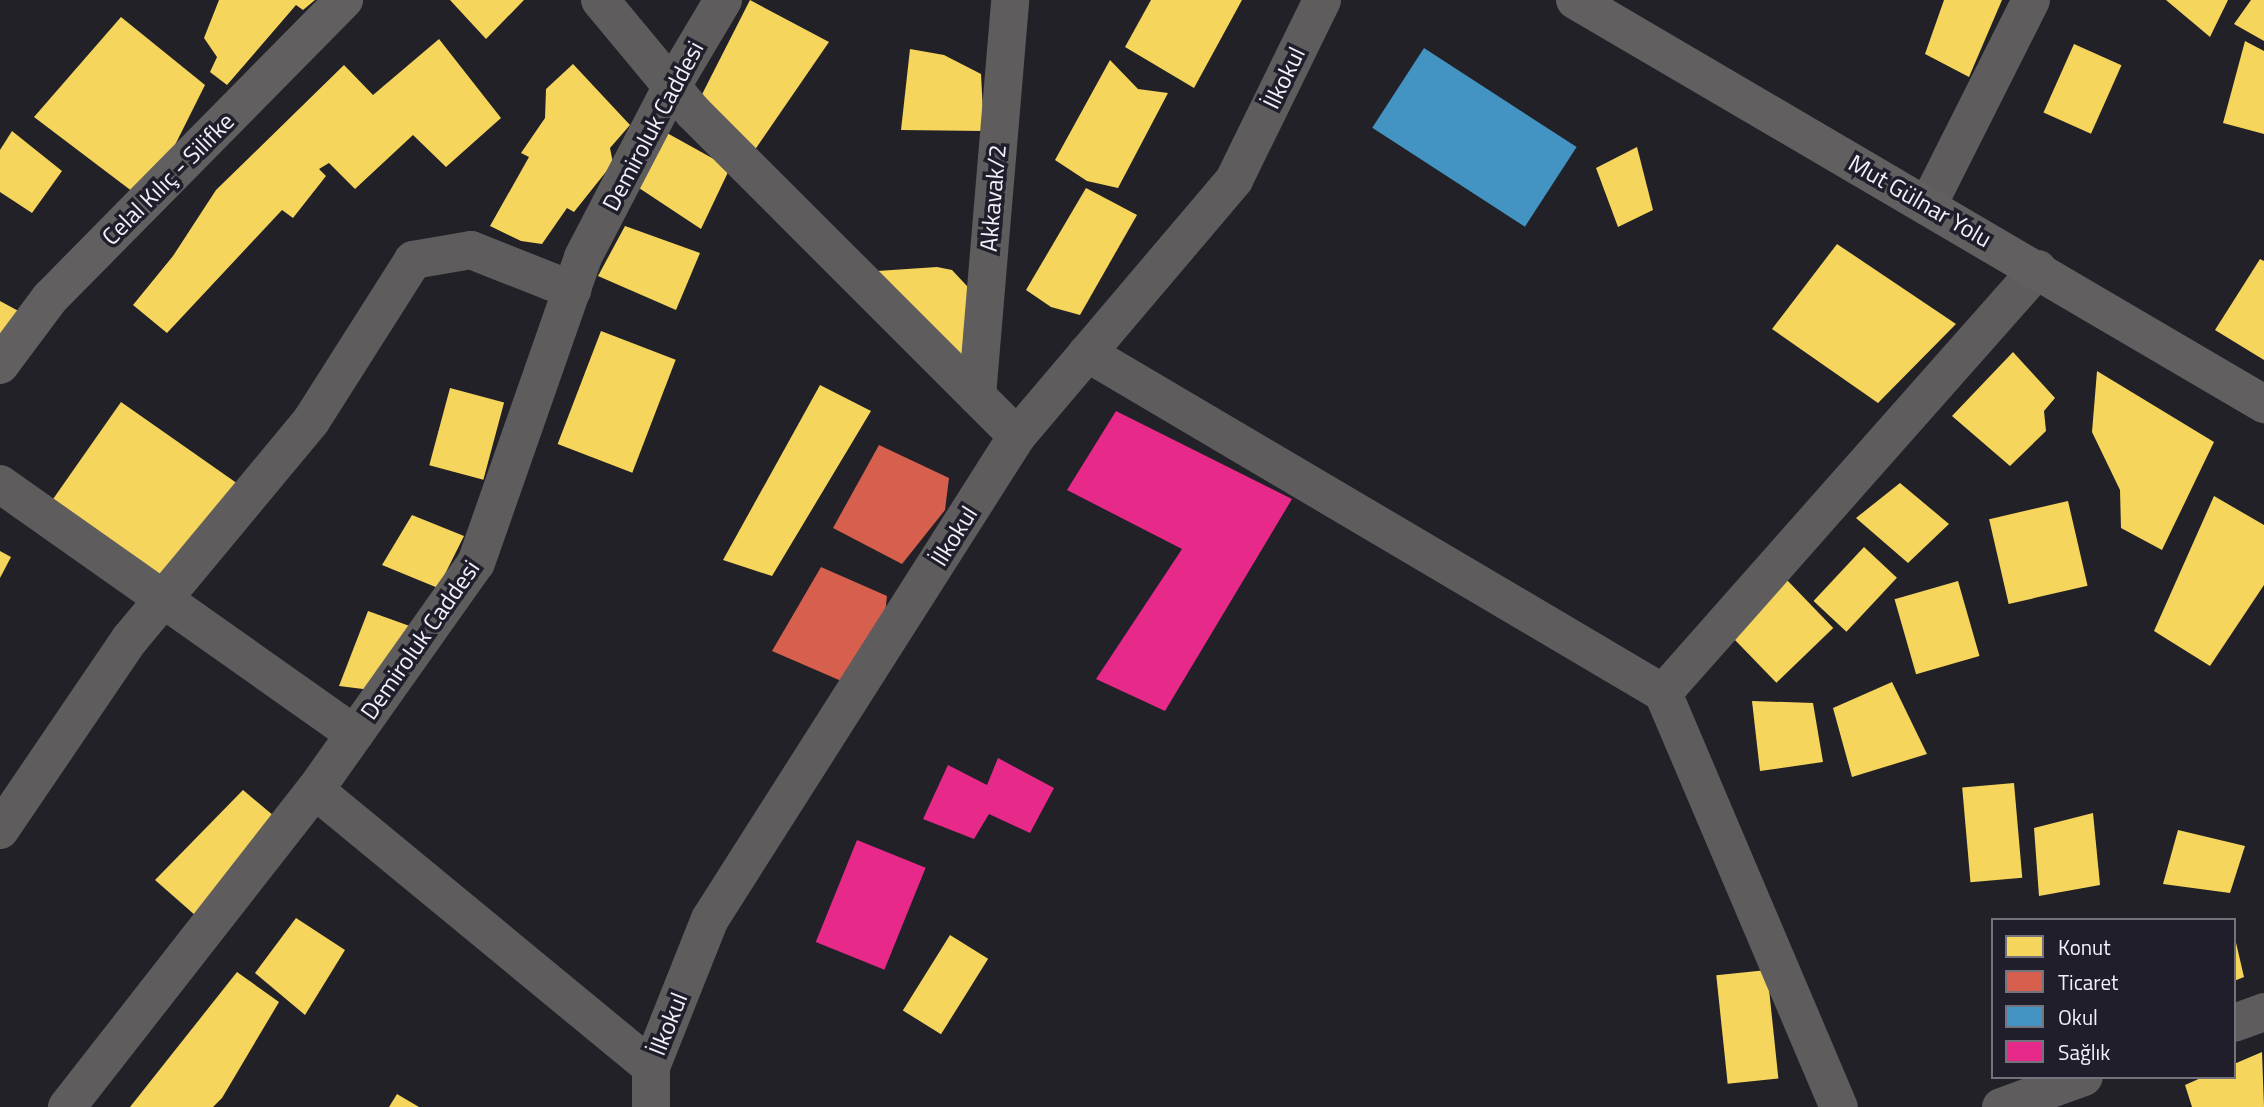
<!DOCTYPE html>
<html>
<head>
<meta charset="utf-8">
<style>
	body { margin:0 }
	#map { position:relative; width:2264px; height:1107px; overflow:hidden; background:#212127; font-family:"Titillium Web",sans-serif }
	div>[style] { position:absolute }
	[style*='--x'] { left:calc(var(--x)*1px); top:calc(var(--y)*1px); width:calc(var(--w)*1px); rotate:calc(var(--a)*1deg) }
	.homes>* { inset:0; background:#f6d55c; transform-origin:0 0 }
	.shops>* { inset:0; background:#d6604d }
	.schools>* { inset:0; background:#4393c3; transform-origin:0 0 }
	.health>* { inset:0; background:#e7298a; transform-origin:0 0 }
	.street>* { height:38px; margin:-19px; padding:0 19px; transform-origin:19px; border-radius:19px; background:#5e5c5d }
	.secondary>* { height:38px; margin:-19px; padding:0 19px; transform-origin:19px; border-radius:19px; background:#625f60 }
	span { translate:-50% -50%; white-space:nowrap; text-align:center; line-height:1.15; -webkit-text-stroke:7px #1f1e2a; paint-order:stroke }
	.street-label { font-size:24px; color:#f2f1fa }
	.legend { position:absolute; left:1991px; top:918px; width:245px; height:161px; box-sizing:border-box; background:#1f1e2a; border:2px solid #73727d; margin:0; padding:9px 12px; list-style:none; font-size:21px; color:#f2f1fa }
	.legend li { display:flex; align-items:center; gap:14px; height:35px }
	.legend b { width:35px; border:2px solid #73727d }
</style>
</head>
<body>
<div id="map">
	<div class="homes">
		<i style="clip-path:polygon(219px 0,315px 0,303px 10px,296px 5px,227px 85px,210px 72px,217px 57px,204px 38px)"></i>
		<i style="clip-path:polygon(450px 0,524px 0,486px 39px)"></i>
		<i style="clip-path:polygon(750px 0,829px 42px,752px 154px,693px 112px)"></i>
		<i style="clip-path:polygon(1151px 0,1242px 0,1194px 88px,1125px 47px)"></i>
		<i style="clip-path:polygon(1944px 0,2002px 0,1969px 77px,1925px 54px)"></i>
		<i style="clip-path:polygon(2166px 0,2228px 0,2210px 37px)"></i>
		<i style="clip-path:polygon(2251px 0,2264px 0,2264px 41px,2234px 24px)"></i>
		<i style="clip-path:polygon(121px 17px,205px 85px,173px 149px,137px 195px,34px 117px)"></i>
		<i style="clip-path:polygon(439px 39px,501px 118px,446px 167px,413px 135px,355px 189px,329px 163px,319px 169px,326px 176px,293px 218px,282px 210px,167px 333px,133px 305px,173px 256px,216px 190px,344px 65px,373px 95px)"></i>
		<i style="clip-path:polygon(2245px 41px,2264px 51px,2264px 134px,2223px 123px)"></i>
		<i style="left:2074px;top:44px;width:52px;height:75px;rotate:24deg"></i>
		<i style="clip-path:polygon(910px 49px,944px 55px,981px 74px,984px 131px,901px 130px)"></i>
		<i style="clip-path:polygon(1110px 60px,1138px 89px,1168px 93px,1118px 188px,1087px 181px,1055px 160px)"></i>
		<i style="clip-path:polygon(573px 64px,630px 125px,610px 148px,613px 163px,574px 212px,567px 208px,542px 244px,521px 241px,490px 226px,529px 157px,521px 153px,545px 118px,546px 89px)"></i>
		<i style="clip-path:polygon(12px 131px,62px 171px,32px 213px,0 192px,0 150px)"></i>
		<i style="clip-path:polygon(667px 133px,730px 168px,701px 229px,639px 188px)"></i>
		<i style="clip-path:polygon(1637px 147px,1653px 210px,1618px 227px,1596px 168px)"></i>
		<i style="clip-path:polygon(1086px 188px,1137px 215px,1080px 315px,1051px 307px,1026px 290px)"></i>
		<i style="clip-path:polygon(625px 226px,700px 253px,676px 310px,598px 276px)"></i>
		<i style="clip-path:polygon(1837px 244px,1956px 324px,1878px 403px,1772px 329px)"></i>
		<i style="clip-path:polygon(2260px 259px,2264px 261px,2264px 360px,2215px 330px)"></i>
		<i style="clip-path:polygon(937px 267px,952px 270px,967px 286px,971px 340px,956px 366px,877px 271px)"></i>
		<i style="clip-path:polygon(0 301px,24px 314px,0 356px)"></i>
		<i style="left:601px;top:331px;width:80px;height:121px;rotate:21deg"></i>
		<i style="clip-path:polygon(2013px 352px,2055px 398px,2044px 411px,2046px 431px,2010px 466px,1952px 416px)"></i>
		<i style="clip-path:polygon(2097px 371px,2214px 442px,2162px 550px,2121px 528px,2120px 490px,2092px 432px)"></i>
		<i style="clip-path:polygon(820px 385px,871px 411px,772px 576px,723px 560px)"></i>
		<i style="left:450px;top:388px;width:56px;height:80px;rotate:15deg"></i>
		<i style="left:121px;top:402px;width:149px;height:137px;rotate:35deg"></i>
		<i style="clip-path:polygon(1900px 483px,1949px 524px,1908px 563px,1856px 518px)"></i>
		<i style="clip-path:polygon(2214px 496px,2264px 525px,2264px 585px,2210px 666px,2154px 631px)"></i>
		<i style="left:2068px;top:501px;width:87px;height:81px;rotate:77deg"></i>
		<i style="clip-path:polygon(412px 515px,464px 536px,438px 588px,382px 565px)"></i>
		<i style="left:1864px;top:547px;width:45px;height:74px;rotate:43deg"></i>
		<i style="clip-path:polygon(0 551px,11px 557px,0 578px)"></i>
		<i style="left:1786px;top:579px;width:68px;height:79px;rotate:46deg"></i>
		<i style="left:1958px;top:581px;width:78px;height:66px;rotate:74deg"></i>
		<i style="clip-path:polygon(368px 611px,418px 629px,379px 691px,339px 686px)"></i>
		<i style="clip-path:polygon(1892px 682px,1927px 754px,1852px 777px,1833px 708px)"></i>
		<i style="clip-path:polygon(1752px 701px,1813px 703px,1823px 762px,1760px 771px)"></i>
		<i style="left:2014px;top:783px;width:95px;height:52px;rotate:85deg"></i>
		<i style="clip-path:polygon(243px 790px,299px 837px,204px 923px,155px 880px)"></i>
		<i style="clip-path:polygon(2093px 813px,2100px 885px,2039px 896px,2034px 828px)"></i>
		<i style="clip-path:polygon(2178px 830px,2245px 846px,2230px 893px,2163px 884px)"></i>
		<i style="clip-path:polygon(296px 918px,345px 950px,305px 1015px,255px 973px)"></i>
		<i style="clip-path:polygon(2234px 934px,2244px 977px,2234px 981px)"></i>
		<i style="left:950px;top:935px;width:45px;height:89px;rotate:32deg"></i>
		<i style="left:1767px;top:970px;width:109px;height:51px;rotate:84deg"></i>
		<i style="clip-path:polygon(237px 972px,279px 1002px,222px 1098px,213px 1107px,130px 1107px)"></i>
		<i style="clip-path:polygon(2262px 1052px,2264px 1107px,2192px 1107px,2185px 1085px,2203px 1077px,2234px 1077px,2234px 1064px)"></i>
		<i style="clip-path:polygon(397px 1094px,419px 1107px,389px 1107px)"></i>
	</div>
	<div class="shops">
		<i style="clip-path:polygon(879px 445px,949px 478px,945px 510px,902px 564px,833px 528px)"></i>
		<i style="clip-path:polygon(821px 567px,887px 596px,884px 623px,850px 677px,839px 680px,772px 651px)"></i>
	</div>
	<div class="schools">
		<i style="left:1424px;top:48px;width:182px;height:95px;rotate:33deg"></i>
	</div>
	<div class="health">
		<i style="clip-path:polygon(1116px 411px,1292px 499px,1165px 711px,1096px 679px,1182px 549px,1067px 490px)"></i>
		<i style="clip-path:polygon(998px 758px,1054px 788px,1030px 833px,989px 814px,974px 839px,923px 819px,948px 765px,987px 785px)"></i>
		<i style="left:857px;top:840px;width:74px;height:110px;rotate:22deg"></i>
	</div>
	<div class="street">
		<i style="--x:600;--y:0;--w:146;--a:50.3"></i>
		<i style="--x:693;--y:112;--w:458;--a:45"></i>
		<i style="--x:1928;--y:205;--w:229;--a:-63.3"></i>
		<i style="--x:1087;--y:353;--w:669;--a:30.55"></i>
		<i style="--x:1663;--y:693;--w:450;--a:67"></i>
		<i style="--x:977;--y:396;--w:397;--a:-85.2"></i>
		<i style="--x:0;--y:484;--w:434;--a:35.2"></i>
		<i style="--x:1663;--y:693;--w:566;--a:-48.51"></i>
		<i style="--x:315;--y:790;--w:435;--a:39.5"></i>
		<i style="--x:0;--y:830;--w:231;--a:-55.8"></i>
		<i style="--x:130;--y:639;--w:283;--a:-50.3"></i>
		<i style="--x:311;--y:421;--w:191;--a:-57.6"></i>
		<i style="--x:413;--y:260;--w:59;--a:-9.8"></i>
		<i style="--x:471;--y:250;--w:109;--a:21.6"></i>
		<i style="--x:2234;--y:1023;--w:32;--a:-20"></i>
		<i style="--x:67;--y:1107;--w:402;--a:-52"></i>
		<i style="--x:315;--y:790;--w:278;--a:-54.7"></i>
		<i style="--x:476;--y:563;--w:324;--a:-70.7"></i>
		<i style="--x:583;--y:257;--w:193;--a:-62.5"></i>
		<i style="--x:672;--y:86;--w:100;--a:-59.3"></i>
		<i style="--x:651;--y:1107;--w:40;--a:-90"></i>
		<i style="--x:651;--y:1067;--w:159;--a:-68.3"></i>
		<i style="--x:710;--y:919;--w:572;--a:-57.56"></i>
		<i style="--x:1017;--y:436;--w:336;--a:-49.7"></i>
		<i style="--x:1234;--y:180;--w:200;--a:-63.9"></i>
		<i style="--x:2001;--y:1107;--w:88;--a:-19.9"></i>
	</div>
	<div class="secondary">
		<i style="--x:1575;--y:0;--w:799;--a:30.39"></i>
		<i style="--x:0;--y:365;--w:84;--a:-53.3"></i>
		<i style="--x:50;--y:298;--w:419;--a:-45.4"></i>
	</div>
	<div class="street-label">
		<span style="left:1284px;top:78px;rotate:-64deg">İlkokul</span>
		<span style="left:653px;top:126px;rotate:-62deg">Demiroluk Caddesi</span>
		<span style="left:168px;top:179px;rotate:-45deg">Celal Kılıç - Silifke</span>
		<span style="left:993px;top:198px;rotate:-85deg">Akkavak/2</span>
		<span style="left:1920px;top:201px;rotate:30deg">Mut Gülnar Yolu</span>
		<span style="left:954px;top:536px;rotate:-58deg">İlkokul</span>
		<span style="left:420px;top:640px;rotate:-55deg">Demiroluk Caddesi</span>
		<span style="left:668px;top:1024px;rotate:-68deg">İlkokul</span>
	</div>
	<ul class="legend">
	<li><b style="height:19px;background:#f6d55c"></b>Konut</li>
	<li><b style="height:19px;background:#d6604d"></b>Ticaret</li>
	<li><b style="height:19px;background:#4393c3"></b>Okul</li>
	<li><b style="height:19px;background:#e7298a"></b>Sağlık</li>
	</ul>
</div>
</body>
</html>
